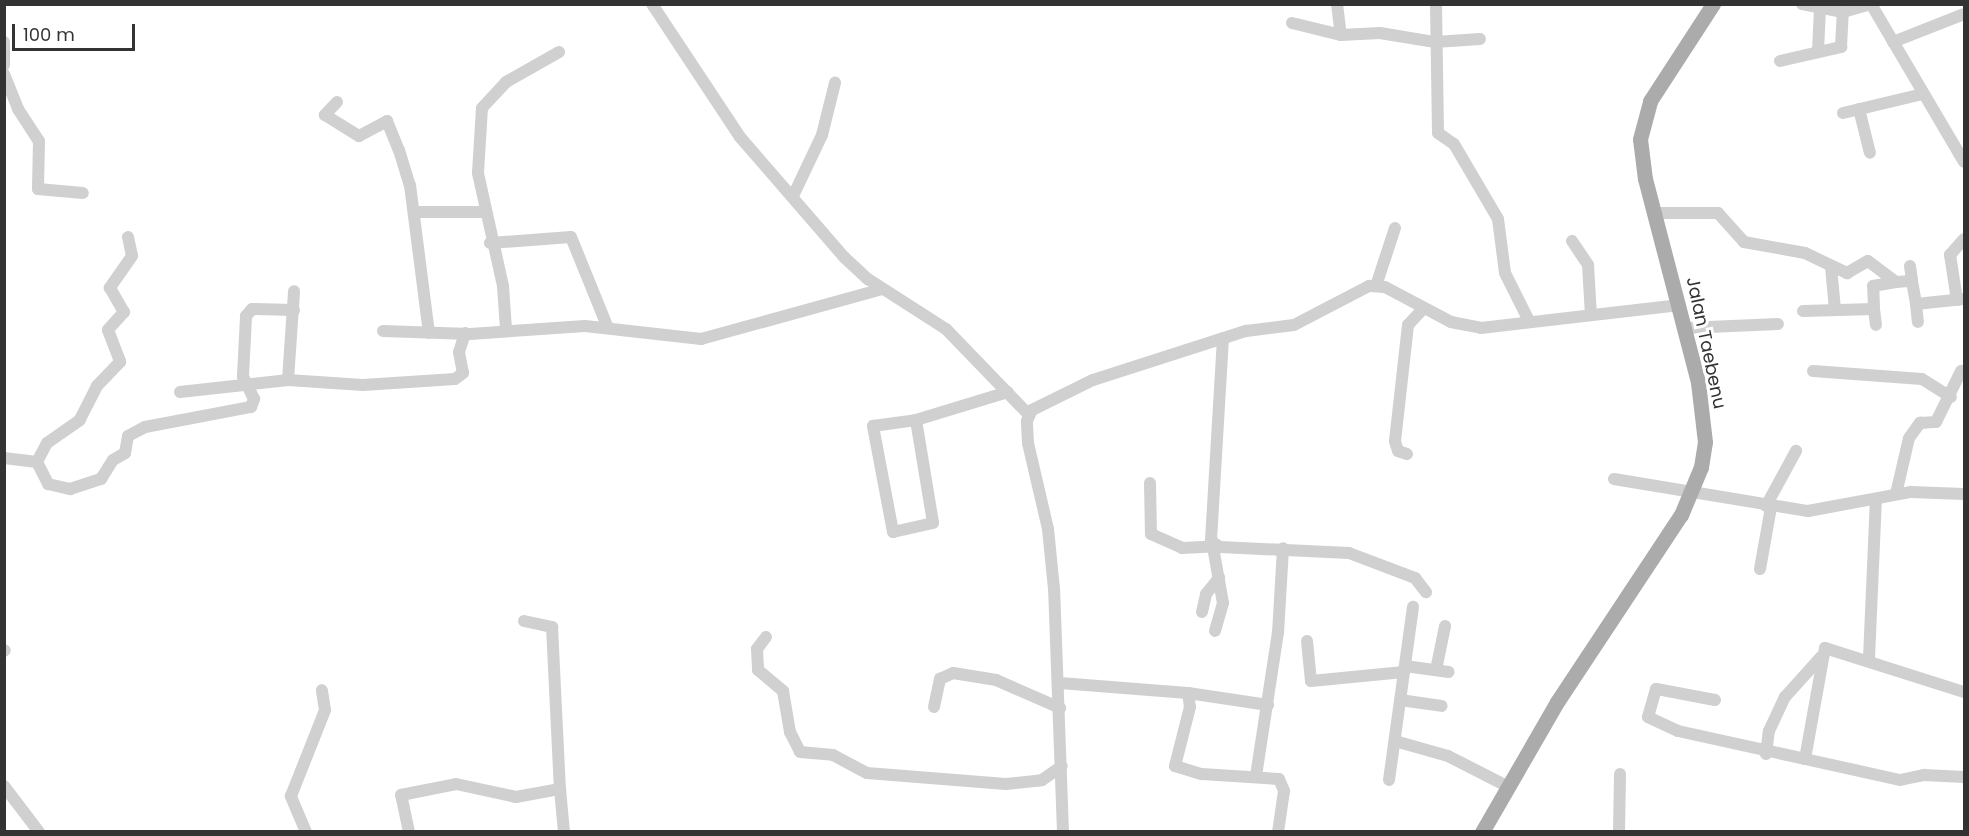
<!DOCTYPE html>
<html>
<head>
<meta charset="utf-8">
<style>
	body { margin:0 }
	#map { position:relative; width:1969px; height:836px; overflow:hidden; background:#fff; font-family:Poppins,sans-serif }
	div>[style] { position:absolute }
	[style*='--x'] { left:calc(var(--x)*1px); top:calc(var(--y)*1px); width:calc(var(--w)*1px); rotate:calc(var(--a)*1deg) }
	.minor>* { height:12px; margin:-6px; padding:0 6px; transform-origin:6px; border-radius:6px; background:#d0d0d0 }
	.major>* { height:15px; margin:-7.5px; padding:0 7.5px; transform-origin:7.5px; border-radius:7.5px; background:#ababab }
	span { translate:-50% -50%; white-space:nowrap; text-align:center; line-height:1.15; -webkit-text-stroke:6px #fff; paint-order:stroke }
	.street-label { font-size:18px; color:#333 }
	.frame { position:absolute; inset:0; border:6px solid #333; pointer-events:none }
	.scale { position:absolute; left:12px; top:24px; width:123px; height:27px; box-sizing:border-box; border:3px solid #333; border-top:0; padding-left:8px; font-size:18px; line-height:21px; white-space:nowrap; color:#333; -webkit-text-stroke:4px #fff; paint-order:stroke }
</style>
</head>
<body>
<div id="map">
	<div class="minor">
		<i style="--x:652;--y:4;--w:159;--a:56.5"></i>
		<i style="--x:740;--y:137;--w:159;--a:49.1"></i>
		<i style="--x:844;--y:257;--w:33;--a:43"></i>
		<i style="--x:868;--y:279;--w:93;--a:32.7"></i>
		<i style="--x:946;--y:329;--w:118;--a:46"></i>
		<i style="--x:1337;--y:4;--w:31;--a:83"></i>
		<i style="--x:1436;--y:4;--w:129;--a:89.1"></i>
		<i style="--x:1438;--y:133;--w:19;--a:35"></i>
		<i style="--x:1454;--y:144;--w:87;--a:59.6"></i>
		<i style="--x:1498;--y:219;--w:54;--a:82.6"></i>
		<i style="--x:1505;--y:273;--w:54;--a:63.4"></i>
		<i style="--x:1802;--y:4;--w:42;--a:11"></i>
		<i style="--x:1871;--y:4;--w:183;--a:59.5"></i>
		<i style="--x:1292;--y:23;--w:50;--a:13.8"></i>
		<i style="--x:1341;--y:35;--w:39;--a:-3"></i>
		<i style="--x:1380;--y:33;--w:56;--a:9.3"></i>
		<i style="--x:1435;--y:42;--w:45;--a:-3.8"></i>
		<i style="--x:4;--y:42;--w:23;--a:90"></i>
		<i style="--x:1893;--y:42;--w:76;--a:-21.5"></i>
		<i style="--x:1818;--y:51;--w:42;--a:-87.3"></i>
		<i style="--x:1780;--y:61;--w:63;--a:-12.9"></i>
		<i style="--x:1841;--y:47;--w:35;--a:-87"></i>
		<i style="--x:1843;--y:12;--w:29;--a:-16"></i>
		<i style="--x:4;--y:74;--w:38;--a:68"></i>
		<i style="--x:18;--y:109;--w:38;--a:57"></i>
		<i style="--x:39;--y:141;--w:48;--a:91.2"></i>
		<i style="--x:38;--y:189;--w:45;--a:5.1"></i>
		<i style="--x:337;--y:102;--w:18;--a:133"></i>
		<i style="--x:325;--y:115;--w:40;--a:32"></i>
		<i style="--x:359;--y:136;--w:32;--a:-28"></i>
		<i style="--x:387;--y:121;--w:31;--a:68"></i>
		<i style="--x:399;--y:150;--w:37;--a:73"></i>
		<i style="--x:410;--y:185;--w:149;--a:82.7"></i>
		<i style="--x:1859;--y:109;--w:45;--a:76"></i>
		<i style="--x:1843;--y:113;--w:82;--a:-13.4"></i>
		<i style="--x:794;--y:194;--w:65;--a:-64.6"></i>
		<i style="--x:822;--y:135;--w:54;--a:-76"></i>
		<i style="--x:414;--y:212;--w:69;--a:0"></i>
		<i style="--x:1654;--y:213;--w:64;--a:0"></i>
		<i style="--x:1718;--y:213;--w:39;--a:48"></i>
		<i style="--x:1744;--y:242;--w:62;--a:10.2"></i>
		<i style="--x:1805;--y:253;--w:47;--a:25.5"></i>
		<i style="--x:1847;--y:273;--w:24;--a:-30"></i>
		<i style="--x:1868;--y:261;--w:35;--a:37"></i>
		<i style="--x:128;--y:237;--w:19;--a:78"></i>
		<i style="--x:132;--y:256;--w:39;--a:125"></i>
		<i style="--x:110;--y:288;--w:28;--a:60"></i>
		<i style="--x:124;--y:312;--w:24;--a:132"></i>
		<i style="--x:108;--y:330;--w:34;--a:69"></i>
		<i style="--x:120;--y:362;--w:33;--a:134"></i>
		<i style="--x:97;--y:386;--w:38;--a:117"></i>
		<i style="--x:80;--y:420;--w:40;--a:145.1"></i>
		<i style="--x:47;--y:443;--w:21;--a:118"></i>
		<i style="--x:37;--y:462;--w:25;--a:63"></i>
		<i style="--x:48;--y:484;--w:23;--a:13"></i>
		<i style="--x:70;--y:489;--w:33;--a:-18"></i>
		<i style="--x:101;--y:479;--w:22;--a:-58"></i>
		<i style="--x:113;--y:460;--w:14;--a:-30"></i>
		<i style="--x:125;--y:453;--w:17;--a:-80"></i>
		<i style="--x:128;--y:436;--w:19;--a:-28"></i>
		<i style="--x:145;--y:427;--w:108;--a:-10.7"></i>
		<i style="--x:251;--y:407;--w:9;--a:-69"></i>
		<i style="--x:254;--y:399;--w:25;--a:-116"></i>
		<i style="--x:243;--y:376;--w:60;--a:-87.1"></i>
		<i style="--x:246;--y:316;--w:9;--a:-49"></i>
		<i style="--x:252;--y:309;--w:42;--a:1.4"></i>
		<i style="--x:1572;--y:241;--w:29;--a:56"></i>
		<i style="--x:1588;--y:265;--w:50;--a:86.6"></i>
		<i style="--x:490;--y:243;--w:81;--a:-4.2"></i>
		<i style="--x:571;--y:237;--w:98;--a:67.9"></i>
		<i style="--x:1910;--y:266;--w:15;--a:82"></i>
		<i style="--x:1831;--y:267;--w:42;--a:84.6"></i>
		<i style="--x:1376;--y:286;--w:61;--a:-71.9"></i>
		<i style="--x:1957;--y:300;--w:46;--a:-98.8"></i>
		<i style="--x:1950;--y:255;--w:21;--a:-49"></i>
		<i style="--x:1916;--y:304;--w:18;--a:84"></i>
		<i style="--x:1874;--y:309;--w:16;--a:83"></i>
		<i style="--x:1803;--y:311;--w:71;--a:-1.6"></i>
		<i style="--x:1874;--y:309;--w:23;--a:-92"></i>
		<i style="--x:1873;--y:286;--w:23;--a:-10"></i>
		<i style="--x:1896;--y:282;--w:16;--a:-4"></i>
		<i style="--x:1912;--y:281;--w:23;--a:80"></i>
		<i style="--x:1916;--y:304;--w:48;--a:-5.9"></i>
		<i style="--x:1686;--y:328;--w:92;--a:-2.5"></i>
		<i style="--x:506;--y:329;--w:43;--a:-94"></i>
		<i style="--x:503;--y:286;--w:116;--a:-102.5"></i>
		<i style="--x:478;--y:173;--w:65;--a:-86.5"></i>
		<i style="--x:482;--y:108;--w:35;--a:-47"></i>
		<i style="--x:506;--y:82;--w:61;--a:-29.5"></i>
		<i style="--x:383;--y:331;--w:87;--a:2"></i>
		<i style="--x:470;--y:334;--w:115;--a:-4"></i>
		<i style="--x:585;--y:326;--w:117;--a:6.4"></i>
		<i style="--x:701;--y:339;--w:188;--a:-15.4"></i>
		<i style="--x:1223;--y:338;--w:203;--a:93.4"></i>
		<i style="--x:1211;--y:541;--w:11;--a:34"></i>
		<i style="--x:1220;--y:547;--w:129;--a:2.7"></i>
		<i style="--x:1349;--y:553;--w:71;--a:20.7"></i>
		<i style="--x:1415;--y:578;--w:18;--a:52"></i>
		<i style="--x:1813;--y:371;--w:109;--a:4.2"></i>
		<i style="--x:1922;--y:379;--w:34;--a:32"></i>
		<i style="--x:288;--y:380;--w:75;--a:3.8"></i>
		<i style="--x:363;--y:385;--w:92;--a:-3.7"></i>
		<i style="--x:455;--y:379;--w:10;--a:-37"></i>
		<i style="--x:463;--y:373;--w:21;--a:-101"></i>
		<i style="--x:459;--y:352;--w:20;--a:-72"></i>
		<i style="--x:180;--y:392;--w:109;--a:-6.3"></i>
		<i style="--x:288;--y:380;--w:89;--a:-86.1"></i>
		<i style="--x:916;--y:420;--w:104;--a:80.6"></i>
		<i style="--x:933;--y:523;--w:41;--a:167.3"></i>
		<i style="--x:893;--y:532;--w:108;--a:-100.7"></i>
		<i style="--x:873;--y:426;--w:43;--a:-7.9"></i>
		<i style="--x:916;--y:420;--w:96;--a:-16.9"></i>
		<i style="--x:1407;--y:454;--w:9;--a:-162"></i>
		<i style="--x:1398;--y:451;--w:10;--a:-107"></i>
		<i style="--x:1395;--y:441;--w:117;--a:-83.6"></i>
		<i style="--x:1408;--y:325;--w:21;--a:-47"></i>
		<i style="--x:4;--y:458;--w:33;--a:7"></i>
		<i style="--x:1614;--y:479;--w:197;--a:9.4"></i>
		<i style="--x:1808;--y:511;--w:105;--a:-10.5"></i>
		<i style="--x:1911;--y:492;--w:53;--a:2.2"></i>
		<i style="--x:1150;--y:483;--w:51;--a:88.9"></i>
		<i style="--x:1151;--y:534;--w:34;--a:24"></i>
		<i style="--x:1182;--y:548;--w:35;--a:-3"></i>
		<i style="--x:1896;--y:494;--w:57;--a:-76.9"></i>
		<i style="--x:1909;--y:438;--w:19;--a:-54"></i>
		<i style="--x:1920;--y:423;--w:16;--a:-4"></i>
		<i style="--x:1936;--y:422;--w:57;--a:-63.9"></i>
		<i style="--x:1766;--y:506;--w:63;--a:-61.4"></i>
		<i style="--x:1213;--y:547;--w:57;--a:79.9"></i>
		<i style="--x:1223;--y:603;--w:29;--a:106"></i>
		<i style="--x:1760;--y:569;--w:63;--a:-79.9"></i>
		<i style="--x:1202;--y:612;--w:18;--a:-77"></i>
		<i style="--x:1206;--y:594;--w:21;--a:-51"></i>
		<i style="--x:524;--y:621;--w:29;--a:12"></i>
		<i style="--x:552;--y:627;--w:162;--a:87.2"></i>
		<i style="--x:766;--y:637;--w:15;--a:127"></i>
		<i style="--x:757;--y:649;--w:21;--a:87"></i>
		<i style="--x:758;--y:670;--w:33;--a:40"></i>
		<i style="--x:783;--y:691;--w:42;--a:80.3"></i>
		<i style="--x:790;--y:732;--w:22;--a:63"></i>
		<i style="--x:800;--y:752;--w:33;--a:5"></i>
		<i style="--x:833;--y:755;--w:38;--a:28"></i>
		<i style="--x:867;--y:773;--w:139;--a:4.5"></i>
		<i style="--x:1006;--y:784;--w:36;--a:-6"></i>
		<i style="--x:1042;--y:780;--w:24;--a:-35"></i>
		<i style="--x:1307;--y:641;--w:40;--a:84.3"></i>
		<i style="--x:1311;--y:681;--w:93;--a:-5.5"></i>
		<i style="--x:4;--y:651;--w:1;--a:-45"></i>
		<i style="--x:1869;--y:658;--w:159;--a:-87.5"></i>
		<i style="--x:1405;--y:666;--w:44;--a:7.8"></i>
		<i style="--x:1436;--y:670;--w:45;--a:-78.4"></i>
		<i style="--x:1060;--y:683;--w:128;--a:4.5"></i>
		<i style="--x:1188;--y:693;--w:14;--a:82"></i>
		<i style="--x:1190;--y:707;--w:61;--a:104.3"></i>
		<i style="--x:1175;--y:766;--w:28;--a:17"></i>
		<i style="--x:1202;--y:774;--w:77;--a:3.7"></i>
		<i style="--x:1279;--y:779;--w:13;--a:67"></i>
		<i style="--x:1284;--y:791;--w:41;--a:98.3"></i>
		<i style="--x:1188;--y:693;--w:81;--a:8.5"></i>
		<i style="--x:1400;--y:700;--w:42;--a:8.1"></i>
		<i style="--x:1715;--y:700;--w:60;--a:-169.4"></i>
		<i style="--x:1656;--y:689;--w:29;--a:106"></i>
		<i style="--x:1648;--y:717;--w:33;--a:25"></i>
		<i style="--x:1678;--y:731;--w:130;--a:12.4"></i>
		<i style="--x:1805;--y:759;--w:113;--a:-79.8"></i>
		<i style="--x:1825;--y:648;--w:146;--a:17.6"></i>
		<i style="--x:934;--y:707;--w:29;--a:-78"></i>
		<i style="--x:940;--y:679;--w:14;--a:-25"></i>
		<i style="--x:953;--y:673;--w:44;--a:9.2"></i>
		<i style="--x:996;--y:680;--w:70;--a:23.6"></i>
		<i style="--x:1395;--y:741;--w:55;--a:15.8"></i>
		<i style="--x:1448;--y:756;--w:64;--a:27"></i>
		<i style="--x:1766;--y:754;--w:23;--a:-83"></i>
		<i style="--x:1769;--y:731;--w:38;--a:-65"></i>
		<i style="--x:1785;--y:697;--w:54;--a:-48"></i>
		<i style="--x:1805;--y:759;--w:97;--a:12.5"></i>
		<i style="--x:1900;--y:780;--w:25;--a:-12"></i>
		<i style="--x:1924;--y:775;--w:40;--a:2.9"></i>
		<i style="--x:1256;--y:776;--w:145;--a:-81.3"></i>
		<i style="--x:1278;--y:633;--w:85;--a:-86.6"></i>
		<i style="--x:1389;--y:780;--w:175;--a:-82.1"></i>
		<i style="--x:4;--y:786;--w:58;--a:52.7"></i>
		<i style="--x:306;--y:832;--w:39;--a:-113"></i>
		<i style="--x:291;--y:796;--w:92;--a:-68.4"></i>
		<i style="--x:325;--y:710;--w:20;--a:-99"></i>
		<i style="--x:409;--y:832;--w:38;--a:-102"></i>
		<i style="--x:401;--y:795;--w:56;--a:-11.3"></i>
		<i style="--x:456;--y:784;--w:61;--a:12.2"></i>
		<i style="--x:516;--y:797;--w:45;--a:-10.3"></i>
		<i style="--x:560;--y:789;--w:43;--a:84.7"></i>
		<i style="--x:1063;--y:832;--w:243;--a:-92.1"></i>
		<i style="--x:1054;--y:589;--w:60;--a:-95.7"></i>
		<i style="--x:1048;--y:529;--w:88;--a:-103.1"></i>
		<i style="--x:1028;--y:443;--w:22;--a:-93"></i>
		<i style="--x:1027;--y:421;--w:12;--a:-66"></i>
		<i style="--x:1032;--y:410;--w:68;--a:-26.2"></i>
		<i style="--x:1093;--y:380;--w:161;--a:-17.8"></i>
		<i style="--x:1246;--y:331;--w:48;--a:-7.1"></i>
		<i style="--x:1294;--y:325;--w:85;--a:-27.5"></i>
		<i style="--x:1369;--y:286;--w:16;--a:4"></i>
		<i style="--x:1385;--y:287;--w:75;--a:27.9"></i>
		<i style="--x:1451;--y:322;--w:31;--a:11"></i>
		<i style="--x:1481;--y:328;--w:200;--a:-6.6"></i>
		<i style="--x:1619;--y:832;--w:58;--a:-89"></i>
	</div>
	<div class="major">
		<i style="--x:1482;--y:832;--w:150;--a:-60"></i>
		<i style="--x:1557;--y:702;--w:224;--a:-56.5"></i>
		<i style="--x:1681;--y:515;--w:52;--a:-67.4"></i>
		<i style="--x:1701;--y:467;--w:25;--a:-81"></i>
		<i style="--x:1705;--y:442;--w:60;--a:-96.7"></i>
		<i style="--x:1698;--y:382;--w:210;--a:-104.6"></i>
		<i style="--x:1645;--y:179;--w:40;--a:-97.1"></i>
		<i style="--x:1640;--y:139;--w:39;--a:-75"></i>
		<i style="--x:1650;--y:101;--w:116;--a:-57"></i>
	</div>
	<div class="street-label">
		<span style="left:1706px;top:343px;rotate:78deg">Jalan Taebenu</span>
	</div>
	<div class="frame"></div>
	<div class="scale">100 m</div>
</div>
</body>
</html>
